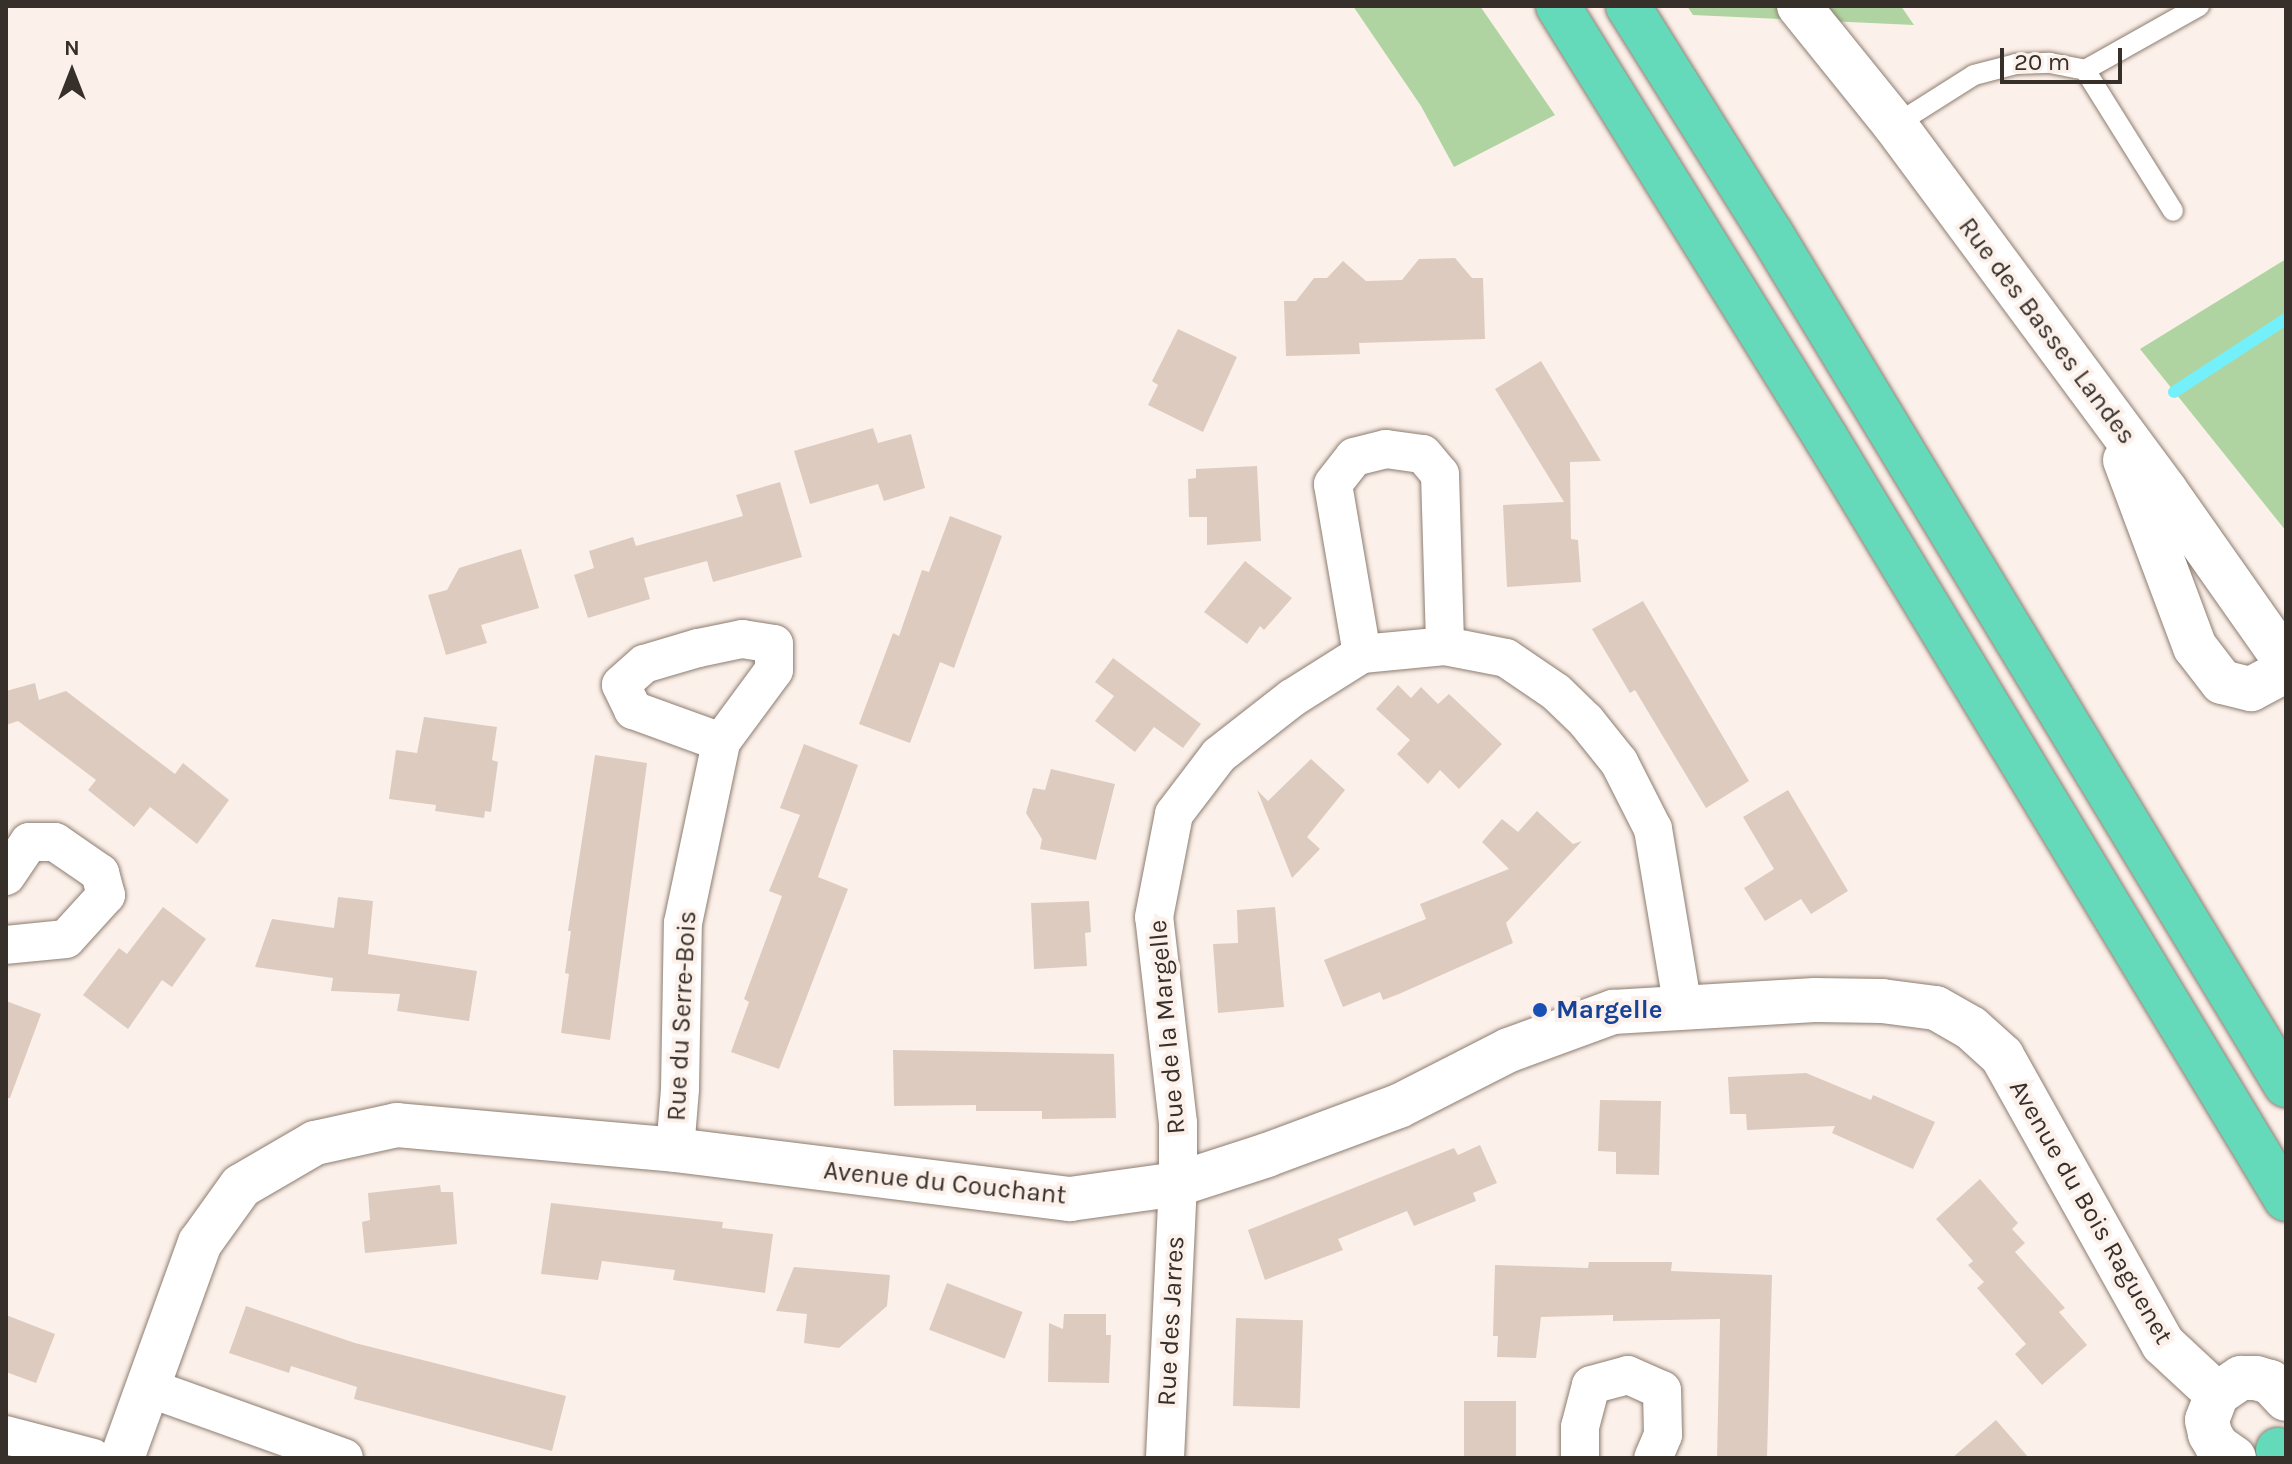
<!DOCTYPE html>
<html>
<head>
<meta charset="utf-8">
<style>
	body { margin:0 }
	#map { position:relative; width:2292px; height:1464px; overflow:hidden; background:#fcf1ea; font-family:Karla,sans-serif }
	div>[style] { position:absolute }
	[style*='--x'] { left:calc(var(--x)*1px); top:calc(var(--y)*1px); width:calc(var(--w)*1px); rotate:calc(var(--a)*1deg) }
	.green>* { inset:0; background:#b0d4a1 }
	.stream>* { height:12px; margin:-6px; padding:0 6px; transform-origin:6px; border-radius:6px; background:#74f0fa }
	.building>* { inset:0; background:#ddcbbf; transform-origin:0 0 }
	.roads { filter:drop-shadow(0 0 2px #8d7d71) drop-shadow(0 0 2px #8d7d71) }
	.service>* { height:20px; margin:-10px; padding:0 10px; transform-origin:10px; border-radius:10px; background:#fff }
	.minor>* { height:38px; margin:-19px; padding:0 19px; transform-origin:19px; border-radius:19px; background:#fff }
	.tertiary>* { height:44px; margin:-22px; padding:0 22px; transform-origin:22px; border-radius:22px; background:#fff }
	.trunk>* { height:44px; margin:-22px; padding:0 22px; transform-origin:22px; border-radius:22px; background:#64daba }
	.dots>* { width:22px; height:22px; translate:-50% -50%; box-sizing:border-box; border:4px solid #fcf1ea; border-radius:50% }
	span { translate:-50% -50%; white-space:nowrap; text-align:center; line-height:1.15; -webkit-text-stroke:8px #fcf1ea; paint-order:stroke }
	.street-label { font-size:26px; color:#362f2a }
	.transit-label { font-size:26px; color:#164399; font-weight:700 }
	.left { translate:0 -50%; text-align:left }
	.frame { position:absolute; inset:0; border:8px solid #362f2a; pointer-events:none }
	.north { position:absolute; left:32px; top:32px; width:80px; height:80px; -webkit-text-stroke:6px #fcf1ea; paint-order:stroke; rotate:0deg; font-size:22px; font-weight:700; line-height:32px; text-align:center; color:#362f2a }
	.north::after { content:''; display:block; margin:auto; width:28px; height:36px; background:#362f2a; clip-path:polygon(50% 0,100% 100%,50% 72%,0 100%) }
	.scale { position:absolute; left:2000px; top:48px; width:122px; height:36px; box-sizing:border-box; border:4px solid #362f2a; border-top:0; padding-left:10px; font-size:24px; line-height:28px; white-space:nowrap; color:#362f2a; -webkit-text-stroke:6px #fcf1ea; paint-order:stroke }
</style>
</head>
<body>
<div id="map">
	<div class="green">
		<i style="clip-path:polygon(1353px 6px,1480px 6px,1555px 115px,1454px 167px,1421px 106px)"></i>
		<i style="clip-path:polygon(1687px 6px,1901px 6px,1914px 25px,1693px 15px)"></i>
		<i style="clip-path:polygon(2286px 259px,2286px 531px,2140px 349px)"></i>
	</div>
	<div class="stream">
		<i style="--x:2174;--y:392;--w:134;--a:-33.1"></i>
	</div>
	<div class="building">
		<i style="clip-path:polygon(1455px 258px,1472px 278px,1483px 278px,1485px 339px,1359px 343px,1360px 354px,1286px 356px,1284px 301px,1296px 301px,1314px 278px,1327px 278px,1343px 261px,1366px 281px,1402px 280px,1419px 259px)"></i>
		<i style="clip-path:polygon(1178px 329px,1237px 357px,1203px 432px,1148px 405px,1158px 385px,1152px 381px)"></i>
		<i style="clip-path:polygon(1541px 361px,1601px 461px,1570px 462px,1571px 539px,1578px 540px,1581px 582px,1507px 587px,1503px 505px,1564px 502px,1495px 389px)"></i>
		<i style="clip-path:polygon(873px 428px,878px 443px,911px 434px,925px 488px,884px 501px,878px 484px,810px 504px,794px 451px)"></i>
		<i style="clip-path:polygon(1257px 466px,1261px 541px,1207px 545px,1207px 517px,1189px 517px,1188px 479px,1196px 478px,1196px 469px)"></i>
		<i style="clip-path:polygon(780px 482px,802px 557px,713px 582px,707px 561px,644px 578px,650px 599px,588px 618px,574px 575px,594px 568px,589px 551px,633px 537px,636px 546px,743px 516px,736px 495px)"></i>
		<i style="clip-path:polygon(950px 516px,1002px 536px,954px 668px,940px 662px,910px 743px,859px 724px,893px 633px,899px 636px,922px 570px,929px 572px)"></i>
		<i style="clip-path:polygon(521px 549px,539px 608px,481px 625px,487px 643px,446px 655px,428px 595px,447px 590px,459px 568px)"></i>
		<i style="clip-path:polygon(1245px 561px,1292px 598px,1264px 630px,1260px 626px,1247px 644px,1204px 612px)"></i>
		<i style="clip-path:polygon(1643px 601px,1749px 781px,1706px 808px,1635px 690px,1630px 693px,1592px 629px)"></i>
		<i style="clip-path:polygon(1113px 658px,1201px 724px,1183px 748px,1154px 727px,1135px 752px,1095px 721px,1114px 696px,1095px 682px)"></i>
		<i style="clip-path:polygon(35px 683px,39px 700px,66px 691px,175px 774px,183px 763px,229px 800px,197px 844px,150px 807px,134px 827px,88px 790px,96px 780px,18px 721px,6px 725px,6px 691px)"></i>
		<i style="clip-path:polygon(1398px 685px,1411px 698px,1421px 687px,1438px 704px,1449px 694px,1502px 744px,1459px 789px,1440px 770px,1428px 784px,1397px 754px,1410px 740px,1376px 709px)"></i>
		<i style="clip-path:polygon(424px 717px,497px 727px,492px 760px,498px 762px,491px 812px,485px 811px,484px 818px,435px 811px,436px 805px,389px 799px,396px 750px,417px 753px)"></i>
		<i style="clip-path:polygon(804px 744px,858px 765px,818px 877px,848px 889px,779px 1069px,731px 1052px,749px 1002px,744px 999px,782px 896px,769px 891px,800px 815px,780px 808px)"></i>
		<i style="clip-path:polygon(595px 755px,647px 763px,610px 1040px,561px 1033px,569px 974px,565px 973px,571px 931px,568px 931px)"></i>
		<i style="clip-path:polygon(1311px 759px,1345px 790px,1307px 837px,1320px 849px,1292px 878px,1257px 790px,1268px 801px)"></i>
		<i style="clip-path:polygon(1051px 769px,1115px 784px,1096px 860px,1040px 849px,1042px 839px,1026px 813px,1033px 788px,1045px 790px)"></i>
		<i style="clip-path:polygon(1788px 790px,1848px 891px,1811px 914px,1801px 899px,1765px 921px,1744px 888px,1774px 869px,1743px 817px)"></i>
		<i style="clip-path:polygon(1537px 811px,1573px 844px,1582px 841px,1506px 923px,1513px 943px,1399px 994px,1383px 1000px,1380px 992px,1343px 1007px,1324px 960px,1426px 919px,1420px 904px,1509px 869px,1482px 842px,1502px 819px,1518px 832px)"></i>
		<i style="clip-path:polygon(338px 897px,373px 901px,368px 954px,477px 971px,469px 1021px,397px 1011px,400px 994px,331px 991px,333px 978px,255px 967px,272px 919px,334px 928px)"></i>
		<i style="clip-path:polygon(1089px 901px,1091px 932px,1085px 933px,1087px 966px,1034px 969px,1031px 903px)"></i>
		<i style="clip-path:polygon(163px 907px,206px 939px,172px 987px,162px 980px,128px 1029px,83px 995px,119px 948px,127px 954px)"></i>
		<i style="clip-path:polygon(1275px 907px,1284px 1007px,1218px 1013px,1213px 944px,1238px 943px,1237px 910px)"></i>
		<i style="clip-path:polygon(6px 1001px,41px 1014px,10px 1098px,6px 1098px)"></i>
		<i style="clip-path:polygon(893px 1050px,1114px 1054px,1116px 1118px,1042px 1119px,1042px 1111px,976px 1111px,976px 1105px,894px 1106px)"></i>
		<i style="clip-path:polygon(1806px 1073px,1871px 1100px,1873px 1095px,1935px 1122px,1913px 1169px,1832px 1133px,1835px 1126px,1747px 1130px,1746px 1114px,1730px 1114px,1728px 1077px)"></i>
		<i style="clip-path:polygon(1600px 1100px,1661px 1101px,1659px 1175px,1616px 1174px,1616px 1152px,1598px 1151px)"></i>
		<i style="clip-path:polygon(1480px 1145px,1497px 1183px,1473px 1193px,1476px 1201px,1414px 1226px,1407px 1211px,1338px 1239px,1343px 1250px,1265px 1280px,1248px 1230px,1454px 1148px,1458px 1155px)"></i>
		<i style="clip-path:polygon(1980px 1179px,2018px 1223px,2012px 1229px,2025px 1243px,2015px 1252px,2065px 1308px,2059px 1312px,2087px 1345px,2042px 1385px,2015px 1354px,2026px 1344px,1977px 1288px,1984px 1282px,1968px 1265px,1973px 1261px,1936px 1219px)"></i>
		<i style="clip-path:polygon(440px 1185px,441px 1192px,453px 1192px,457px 1244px,365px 1253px,362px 1222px,370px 1220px,368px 1193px)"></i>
		<i style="clip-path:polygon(551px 1203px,723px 1222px,722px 1228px,773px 1234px,765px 1293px,673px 1280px,675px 1270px,602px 1261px,598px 1280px,541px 1274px)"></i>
		<i style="clip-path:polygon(1589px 1262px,1672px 1262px,1671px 1271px,1772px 1275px,1767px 1458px,1717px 1458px,1720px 1319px,1613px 1321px,1613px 1315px,1541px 1317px,1536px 1358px,1497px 1357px,1498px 1336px,1493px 1336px,1495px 1265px,1588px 1268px)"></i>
		<i style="clip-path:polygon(794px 1267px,890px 1275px,887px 1306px,839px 1348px,804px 1343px,807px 1314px,776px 1311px)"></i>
		<i style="left:947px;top:1283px;width:81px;height:50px;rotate:21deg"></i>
		<i style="clip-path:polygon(246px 1306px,355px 1343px,566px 1396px,552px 1451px,354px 1399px,357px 1387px,291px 1366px,289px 1373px,229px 1353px)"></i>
		<i style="clip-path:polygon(1064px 1314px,1106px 1314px,1106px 1335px,1111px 1335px,1109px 1383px,1048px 1382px,1049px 1323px,1063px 1329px)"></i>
		<i style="clip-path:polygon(6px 1315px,55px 1334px,36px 1383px,6px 1372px)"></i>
		<i style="left:1236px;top:1318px;width:67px;height:88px;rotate:2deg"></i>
		<i style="left:1516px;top:1401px;width:57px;height:52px;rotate:90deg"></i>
		<i style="clip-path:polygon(1996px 1420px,2029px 1458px,1952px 1458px)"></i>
	</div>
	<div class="roads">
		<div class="service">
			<i style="--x:2085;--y:70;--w:166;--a:58"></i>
			<i style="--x:1895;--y:125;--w:93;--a:-32.3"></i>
			<i style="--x:1974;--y:75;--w:43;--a:-14.7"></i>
			<i style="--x:2016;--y:64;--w:34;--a:-2"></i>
			<i style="--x:2050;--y:63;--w:36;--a:11"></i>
			<i style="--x:2085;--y:70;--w:131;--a:-29.3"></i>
		</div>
		<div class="minor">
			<i style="--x:1362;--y:654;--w:172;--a:-99.7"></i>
			<i style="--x:1333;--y:484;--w:34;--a:-52"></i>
			<i style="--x:1354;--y:457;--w:33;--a:-14"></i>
			<i style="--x:1386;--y:449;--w:37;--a:8"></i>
			<i style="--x:1423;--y:454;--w:26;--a:50"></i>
			<i style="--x:1440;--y:474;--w:172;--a:88.3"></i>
			<i style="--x:6;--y:876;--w:41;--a:-55.9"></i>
			<i style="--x:29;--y:842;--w:26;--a:0"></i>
			<i style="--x:55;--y:842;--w:55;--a:34.6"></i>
			<i style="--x:100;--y:873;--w:23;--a:75"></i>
			<i style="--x:106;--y:895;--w:59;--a:132.3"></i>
			<i style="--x:66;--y:939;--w:60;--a:174.3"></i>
			<i style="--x:675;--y:1150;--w:61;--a:-85.3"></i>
			<i style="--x:680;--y:1089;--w:166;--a:-89"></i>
			<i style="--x:683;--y:923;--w:185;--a:-78.1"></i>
			<i style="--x:721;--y:742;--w:89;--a:-53.6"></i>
			<i style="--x:774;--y:670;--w:26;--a:-90"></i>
			<i style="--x:774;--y:644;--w:32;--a:-171"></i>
			<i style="--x:742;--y:639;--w:45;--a:168.4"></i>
			<i style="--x:698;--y:648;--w:56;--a:163.5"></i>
			<i style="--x:644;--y:664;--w:31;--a:138"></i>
			<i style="--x:621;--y:685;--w:28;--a:64"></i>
			<i style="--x:633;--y:710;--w:94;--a:20"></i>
			<i style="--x:149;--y:1388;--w:207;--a:19.7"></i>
			<i style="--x:6;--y:1435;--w:90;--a:14.8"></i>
			<i style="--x:1165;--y:1458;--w:274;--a:-87.3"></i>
			<i style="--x:1178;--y:1184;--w:61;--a:-90"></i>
			<i style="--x:1178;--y:1123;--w:207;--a:-96.6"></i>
			<i style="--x:1154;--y:917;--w:105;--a:-79"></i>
			<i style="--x:1174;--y:814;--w:74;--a:-52.7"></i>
			<i style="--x:1219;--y:755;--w:93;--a:-38"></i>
			<i style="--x:1292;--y:698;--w:83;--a:-32.2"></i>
			<i style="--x:1362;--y:654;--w:83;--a:-5.5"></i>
			<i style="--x:1445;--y:646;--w:62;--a:11.1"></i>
			<i style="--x:1506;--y:658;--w:60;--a:34.2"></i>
			<i style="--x:1556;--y:692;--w:42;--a:44"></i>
			<i style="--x:1586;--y:721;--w:53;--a:51.2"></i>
			<i style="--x:1619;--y:762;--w:75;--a:63.1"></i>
			<i style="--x:1653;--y:829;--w:181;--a:80.5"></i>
			<i style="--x:1580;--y:1458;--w:31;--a:-90"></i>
			<i style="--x:1580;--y:1427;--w:43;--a:-75.3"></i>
			<i style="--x:1591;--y:1385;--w:38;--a:-15"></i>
			<i style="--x:1628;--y:1375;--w:37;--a:24"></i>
			<i style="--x:1662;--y:1390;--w:45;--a:88.7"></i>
			<i style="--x:1663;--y:1435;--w:25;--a:113"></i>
		</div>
		<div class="tertiary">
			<i style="--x:1799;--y:6;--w:153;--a:51.1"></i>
			<i style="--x:1895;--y:125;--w:454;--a:53.5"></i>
			<i style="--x:2165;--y:490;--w:210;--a:54.9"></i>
			<i style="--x:2125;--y:460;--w:200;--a:69.5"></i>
			<i style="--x:2195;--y:647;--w:44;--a:52.4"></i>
			<i style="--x:2222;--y:682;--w:30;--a:14"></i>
			<i style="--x:2251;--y:689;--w:40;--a:-28"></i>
			<i style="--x:122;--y:1458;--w:229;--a:-70.1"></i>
			<i style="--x:200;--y:1243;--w:70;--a:-54.3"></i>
			<i style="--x:241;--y:1186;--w:86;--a:-30.2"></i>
			<i style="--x:315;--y:1143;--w:84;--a:-12.4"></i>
			<i style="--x:397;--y:1125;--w:279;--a:5.1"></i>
			<i style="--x:675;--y:1150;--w:398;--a:7.1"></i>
			<i style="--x:1070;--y:1199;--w:109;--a:-7.9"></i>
			<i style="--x:1178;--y:1184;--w:94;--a:-18"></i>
			<i style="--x:1267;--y:1155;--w:141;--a:-20.4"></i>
			<i style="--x:1399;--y:1106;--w:123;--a:-27"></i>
			<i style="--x:1509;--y:1050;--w:111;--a:-20.1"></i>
			<i style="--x:1613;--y:1012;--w:202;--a:-3.4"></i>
			<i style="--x:1815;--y:1000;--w:67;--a:0.9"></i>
			<i style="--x:1882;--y:1001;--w:54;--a:7.4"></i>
			<i style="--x:1936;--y:1008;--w:40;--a:29.7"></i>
			<i style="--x:1971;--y:1028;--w:42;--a:42.1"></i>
			<i style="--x:2002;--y:1056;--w:330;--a:60.8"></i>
			<i style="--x:2163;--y:1344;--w:74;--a:42.8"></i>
			<i style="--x:2234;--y:1458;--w:21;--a:-145"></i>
			<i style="--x:2217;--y:1446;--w:14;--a:-120"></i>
			<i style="--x:2210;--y:1434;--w:14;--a:-102"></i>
			<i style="--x:2207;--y:1420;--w:28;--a:-69"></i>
			<i style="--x:2217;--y:1394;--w:29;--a:-34"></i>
			<i style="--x:2241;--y:1378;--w:15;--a:0"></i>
			<i style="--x:2256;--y:1378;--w:15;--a:16"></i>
			<i style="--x:2270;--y:1382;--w:23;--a:47"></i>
		</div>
		<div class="trunk">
			<i style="--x:1558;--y:6;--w:508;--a:58.19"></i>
			<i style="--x:1826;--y:438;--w:889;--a:58.85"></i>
			<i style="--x:1628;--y:6;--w:267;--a:57.9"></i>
			<i style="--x:1770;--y:232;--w:997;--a:58.83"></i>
			<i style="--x:2278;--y:1450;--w:11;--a:41"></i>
		</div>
	</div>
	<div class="dots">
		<i style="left:1540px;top:1010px;background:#1a4fb4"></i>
	</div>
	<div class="street-label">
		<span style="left:2047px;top:331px;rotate:53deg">Rue des Basses Landes</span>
		<span style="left:682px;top:1016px;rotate:-87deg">Rue du Serre-Bois</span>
		<span style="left:1167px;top:1027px;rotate:-95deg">Rue de la Margelle</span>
		<span style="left:945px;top:1183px;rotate:6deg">Avenue du Couchant</span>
		<span style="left:2091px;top:1212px;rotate:60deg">Avenue du Bois Raguenet</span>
		<span style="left:1171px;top:1321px;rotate:-87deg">Rue des Jarres</span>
	</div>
	<div class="transit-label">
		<span class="left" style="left:1556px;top:1010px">Margelle</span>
	</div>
	<div class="frame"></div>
	<div class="north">N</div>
	<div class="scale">20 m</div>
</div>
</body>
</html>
